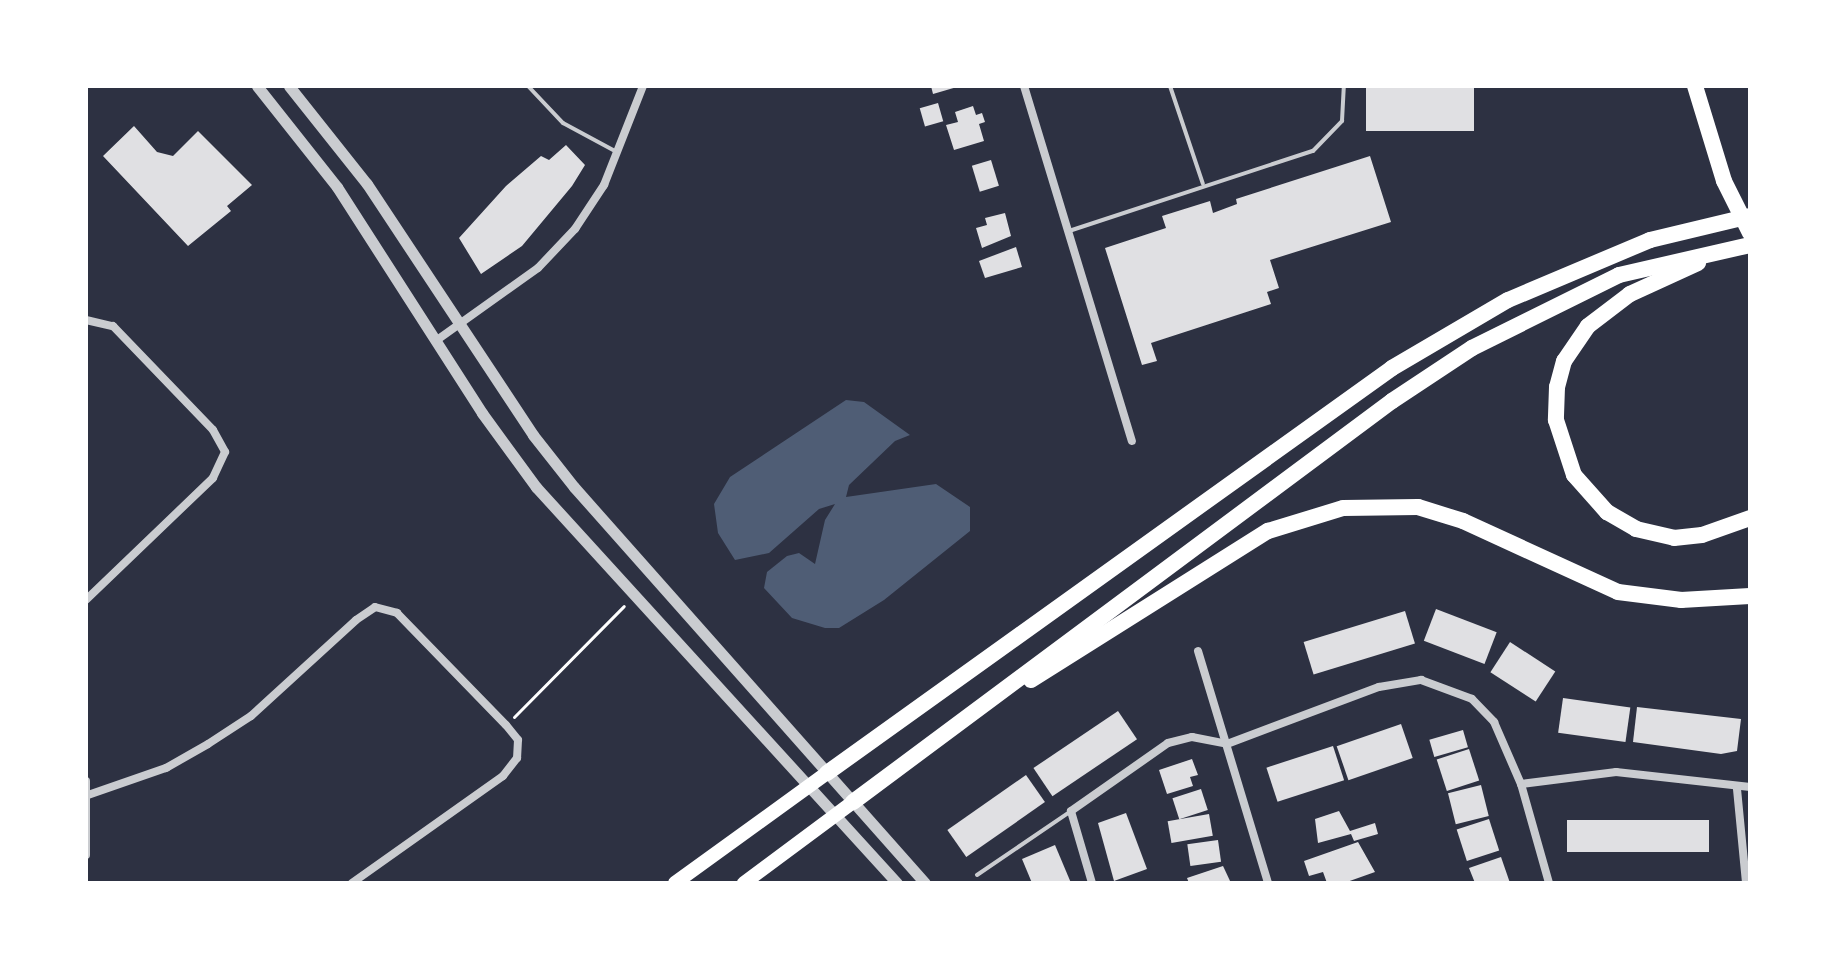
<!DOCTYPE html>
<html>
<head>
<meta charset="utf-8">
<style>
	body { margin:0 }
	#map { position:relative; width:1836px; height:969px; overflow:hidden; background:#2d3142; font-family:"Public Sans",sans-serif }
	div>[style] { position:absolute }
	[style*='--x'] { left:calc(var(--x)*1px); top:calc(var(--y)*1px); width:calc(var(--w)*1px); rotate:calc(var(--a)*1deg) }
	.water>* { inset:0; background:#4f5d75 }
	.building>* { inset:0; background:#e0e0e3; transform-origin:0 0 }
	.path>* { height:3px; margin:-1.5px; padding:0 1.5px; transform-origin:1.5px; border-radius:1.5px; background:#fff }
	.service>* { height:4px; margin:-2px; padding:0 2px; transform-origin:2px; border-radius:2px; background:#caccd0 }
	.minor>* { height:8px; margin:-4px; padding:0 4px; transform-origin:4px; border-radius:4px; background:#caccd0 }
	.tertiary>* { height:11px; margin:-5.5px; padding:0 5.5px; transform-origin:5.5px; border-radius:5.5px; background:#caccd0 }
	.primary>* { height:14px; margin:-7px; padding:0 7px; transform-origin:7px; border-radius:7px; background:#fff }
	.motorway>* { height:16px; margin:-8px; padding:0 8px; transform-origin:8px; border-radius:8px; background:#fff }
	span { translate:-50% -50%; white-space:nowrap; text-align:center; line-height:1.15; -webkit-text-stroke:7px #fff; paint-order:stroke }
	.frame { position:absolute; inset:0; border:88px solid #fff; pointer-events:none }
</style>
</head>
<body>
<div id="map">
	<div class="water">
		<i style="clip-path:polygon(846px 400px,864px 402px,910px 435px,895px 441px,849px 485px,846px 497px,936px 484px,970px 507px,970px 531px,884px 600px,839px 628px,825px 628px,792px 618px,764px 588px,767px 572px,787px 556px,799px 553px,815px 564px,825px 520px,835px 504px,819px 509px,769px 553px,735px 560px,718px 533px,714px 504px,730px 477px)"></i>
	</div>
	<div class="building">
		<i style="clip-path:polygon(931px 86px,957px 86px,957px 87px,933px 94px)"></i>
		<i style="left:1366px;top:86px;width:108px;height:45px"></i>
		<i style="left:938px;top:103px;width:19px;height:19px;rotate:74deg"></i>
		<i style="clip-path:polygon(973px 106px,976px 115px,982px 113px,985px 122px,979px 124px,984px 141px,954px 150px,946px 125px,958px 122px,955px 112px)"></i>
		<i style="clip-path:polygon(134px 126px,157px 152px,173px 156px,198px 131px,252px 185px,227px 206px,231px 211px,188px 246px,103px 156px)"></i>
		<i style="clip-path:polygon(566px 145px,585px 165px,572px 186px,522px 246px,481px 274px,459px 238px,506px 186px,541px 156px,549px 160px)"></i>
		<i style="clip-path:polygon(1370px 156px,1391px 222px,1270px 260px,1279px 288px,1267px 292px,1271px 304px,1151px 343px,1157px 361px,1142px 365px,1105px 248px,1166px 228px,1162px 216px,1210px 201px,1213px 213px,1237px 204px,1236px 199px)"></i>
		<i style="left:991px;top:160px;width:27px;height:20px;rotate:73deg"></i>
		<i style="clip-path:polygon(1005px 213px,1011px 236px,982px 248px,976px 228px,987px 225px,985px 218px)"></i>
		<i style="clip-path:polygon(1016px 247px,1022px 267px,985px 278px,979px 261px)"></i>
		<i style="left:1436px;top:609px;width:65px;height:34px;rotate:21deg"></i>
		<i style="left:1405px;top:611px;width:34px;height:106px;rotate:73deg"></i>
		<i style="left:1510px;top:642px;width:54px;height:36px;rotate:33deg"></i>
		<i style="left:1563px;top:698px;width:68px;height:35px;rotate:8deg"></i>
		<i style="clip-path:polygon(1637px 707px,1741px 719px,1737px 751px,1721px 754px,1633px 742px)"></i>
		<i style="left:1118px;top:711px;width:34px;height:102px;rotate:56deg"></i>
		<i style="left:1401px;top:724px;width:36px;height:68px;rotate:71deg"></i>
		<i style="left:1463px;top:730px;width:18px;height:35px;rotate:74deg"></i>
		<i style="left:1333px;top:746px;width:36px;height:70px;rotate:72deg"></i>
		<i style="left:1469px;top:749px;width:33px;height:34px;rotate:72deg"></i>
		<i style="clip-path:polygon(1192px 759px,1198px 775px,1190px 777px,1193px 786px,1167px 794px,1159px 770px)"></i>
		<i style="left:1026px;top:775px;width:33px;height:96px;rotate:55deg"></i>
		<i style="left:1481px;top:785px;width:32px;height:34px;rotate:76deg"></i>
		<i style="left:1201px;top:789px;width:22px;height:30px;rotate:72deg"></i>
		<i style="clip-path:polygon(1339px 811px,1350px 831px,1375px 823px,1378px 834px,1354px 841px,1351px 834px,1318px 843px,1315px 819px)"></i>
		<i style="clip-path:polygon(1126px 813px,1147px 869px,1114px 881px,1098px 823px)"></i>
		<i style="left:1209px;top:814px;width:22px;height:42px;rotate:80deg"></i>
		<i style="left:1489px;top:819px;width:33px;height:34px;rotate:72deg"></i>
		<i style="left:1567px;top:820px;width:142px;height:32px"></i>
		<i style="left:1218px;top:840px;width:22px;height:31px;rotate:82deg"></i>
		<i style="clip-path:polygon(1358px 842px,1375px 872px,1344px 883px,1327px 883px,1323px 872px,1309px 876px,1304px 861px)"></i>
		<i style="clip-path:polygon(1055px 845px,1071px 883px,1032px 883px,1022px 859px)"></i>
		<i style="clip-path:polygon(1501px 857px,1510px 883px,1475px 883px,1469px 868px)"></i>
		<i style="clip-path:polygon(1223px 866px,1231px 883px,1189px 883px,1187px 878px)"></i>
	</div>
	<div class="path">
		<i style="--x:514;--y:717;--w:156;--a:-45.3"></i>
	</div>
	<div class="service">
		<i style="--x:528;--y:86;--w:51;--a:46.6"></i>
		<i style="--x:563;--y:123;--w:59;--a:28.3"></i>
		<i style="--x:1170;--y:86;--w:103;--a:71.4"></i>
		<i style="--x:1069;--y:231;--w:257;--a:-18.2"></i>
		<i style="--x:1313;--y:151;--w:42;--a:-46"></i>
		<i style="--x:1342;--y:121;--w:35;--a:-87"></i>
		<i style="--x:977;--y:875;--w:114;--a:-34.2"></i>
	</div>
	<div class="minor">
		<i style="--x:1024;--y:86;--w:371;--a:73.1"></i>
		<i style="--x:86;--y:320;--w:28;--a:13"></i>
		<i style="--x:113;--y:326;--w:144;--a:46.1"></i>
		<i style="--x:213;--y:430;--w:25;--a:61"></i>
		<i style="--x:225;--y:452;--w:29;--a:115"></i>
		<i style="--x:213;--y:478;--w:176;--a:136.2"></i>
		<i style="--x:437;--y:340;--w:124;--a:-35.5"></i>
		<i style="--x:538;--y:268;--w:54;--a:-46.5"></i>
		<i style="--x:575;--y:229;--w:53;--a:-56.6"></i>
		<i style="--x:604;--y:185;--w:106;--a:-68.5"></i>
		<i style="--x:1198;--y:651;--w:242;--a:73.2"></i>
		<i style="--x:86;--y:781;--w:74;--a:90"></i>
		<i style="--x:1521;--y:784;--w:96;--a:-7.2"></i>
		<i style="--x:1616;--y:772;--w:135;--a:6.4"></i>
		<i style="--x:1737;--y:789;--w:94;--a:84.5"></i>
		<i style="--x:88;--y:795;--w:83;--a:-19.1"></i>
		<i style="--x:166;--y:768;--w:48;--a:-29.7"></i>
		<i style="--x:208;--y:744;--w:51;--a:-33.1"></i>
		<i style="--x:251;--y:716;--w:142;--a:-42.4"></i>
		<i style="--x:356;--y:620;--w:23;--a:-34"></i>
		<i style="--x:375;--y:607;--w:23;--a:15"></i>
		<i style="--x:397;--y:613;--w:156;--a:45.8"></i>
		<i style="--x:506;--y:725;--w:19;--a:51"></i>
		<i style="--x:518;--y:740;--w:18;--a:93"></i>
		<i style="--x:517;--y:758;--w:23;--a:128"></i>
		<i style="--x:503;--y:776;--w:185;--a:144.7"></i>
		<i style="--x:1092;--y:883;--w:75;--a:-106.3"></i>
		<i style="--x:1071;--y:811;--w:118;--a:-35"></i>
		<i style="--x:1168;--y:743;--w:25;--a:-14"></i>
		<i style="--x:1192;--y:737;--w:36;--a:11"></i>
		<i style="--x:1227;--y:744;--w:162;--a:-20.6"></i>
		<i style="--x:1379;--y:687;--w:43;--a:-9.5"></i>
		<i style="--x:1421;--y:680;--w:54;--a:20.4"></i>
		<i style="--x:1472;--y:699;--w:32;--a:46"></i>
		<i style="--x:1494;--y:722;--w:68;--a:66.5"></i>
		<i style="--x:1521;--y:784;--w:103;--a:74.2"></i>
	</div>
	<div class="tertiary">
		<i style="--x:257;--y:86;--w:129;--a:51.6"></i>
		<i style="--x:337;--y:187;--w:269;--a:57.3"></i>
		<i style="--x:482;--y:413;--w:92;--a:53.9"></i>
		<i style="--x:536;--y:487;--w:536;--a:47.65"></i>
		<i style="--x:289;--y:86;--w:125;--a:51.5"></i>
		<i style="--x:367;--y:184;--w:301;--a:56.5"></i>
		<i style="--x:533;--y:435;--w:66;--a:51.7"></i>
		<i style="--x:574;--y:487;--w:529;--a:48.45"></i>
	</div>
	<div class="primary">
		<i style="--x:675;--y:883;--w:188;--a:-35.9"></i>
		<i style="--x:744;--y:883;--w:136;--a:-36.6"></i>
	</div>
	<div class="motorway">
		<i style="--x:1695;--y:86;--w:99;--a:73"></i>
		<i style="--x:1724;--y:181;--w:58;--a:63.4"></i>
		<i style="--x:1698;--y:263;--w:75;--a:155.5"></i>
		<i style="--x:1630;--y:294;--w:53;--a:142.7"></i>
		<i style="--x:1588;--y:326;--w:42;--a:124.4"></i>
		<i style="--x:1564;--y:361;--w:27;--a:105"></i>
		<i style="--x:1557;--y:387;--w:33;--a:92"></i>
		<i style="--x:1556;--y:420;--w:58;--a:71.9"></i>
		<i style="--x:1574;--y:475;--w:50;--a:48.3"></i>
		<i style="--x:1607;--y:512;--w:34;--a:30"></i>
		<i style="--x:1636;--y:529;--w:39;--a:13"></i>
		<i style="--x:1674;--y:538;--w:28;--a:-6"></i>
		<i style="--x:1702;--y:535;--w:51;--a:-19.5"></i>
		<i style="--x:1031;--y:680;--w:280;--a:-32.2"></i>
		<i style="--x:1268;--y:531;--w:78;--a:-17"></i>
		<i style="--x:1343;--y:508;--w:75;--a:-0.8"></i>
		<i style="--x:1418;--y:507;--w:47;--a:17.3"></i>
		<i style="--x:1463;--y:521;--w:170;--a:24.6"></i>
		<i style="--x:1618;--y:592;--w:64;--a:7.2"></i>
		<i style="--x:1681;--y:600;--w:69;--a:-3.3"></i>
		<i style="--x:827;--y:773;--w:695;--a:-35.63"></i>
		<i style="--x:1392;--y:368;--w:134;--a:-30.4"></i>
		<i style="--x:1508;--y:300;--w:154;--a:-22.9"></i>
		<i style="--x:1650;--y:240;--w:103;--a:-13.5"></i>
		<i style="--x:853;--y:802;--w:672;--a:-36.65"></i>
		<i style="--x:1392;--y:401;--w:96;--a:-33.5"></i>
		<i style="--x:1472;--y:348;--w:164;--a:-26.4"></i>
		<i style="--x:1619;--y:275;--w:134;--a:-12.9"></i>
	</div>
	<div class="frame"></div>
</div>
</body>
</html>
